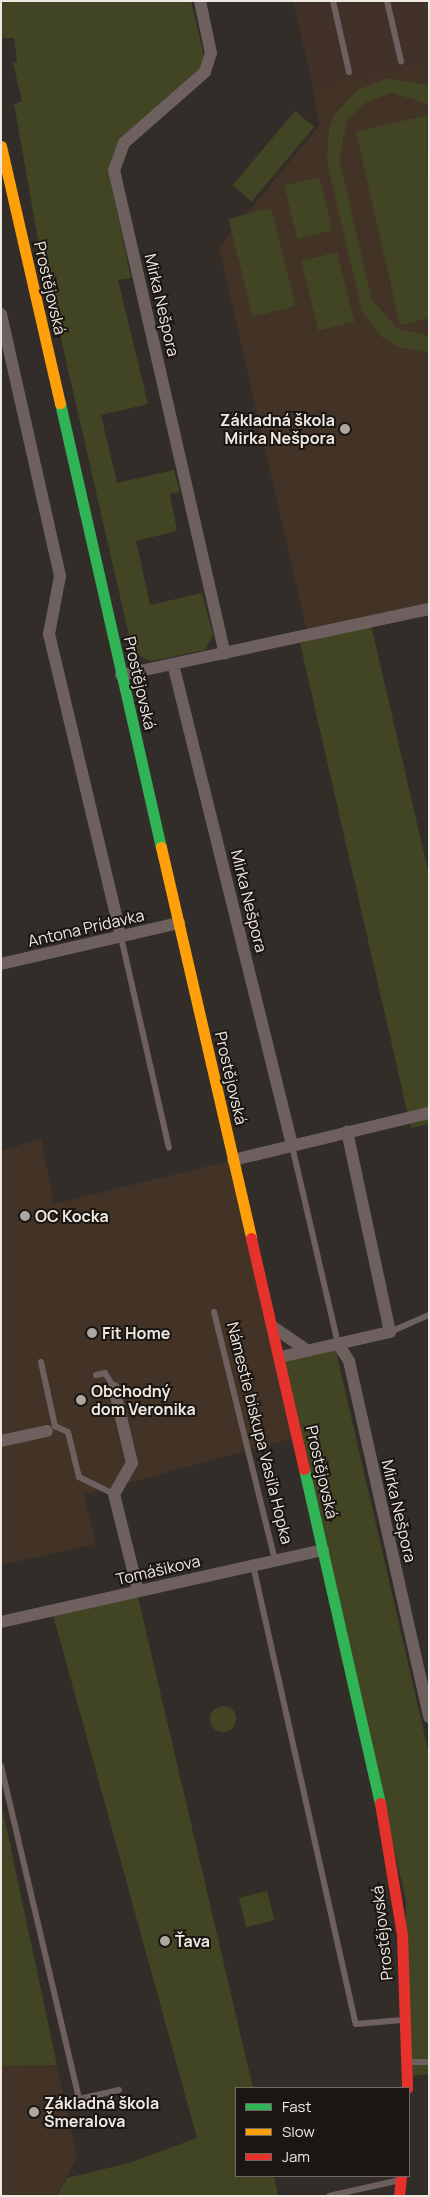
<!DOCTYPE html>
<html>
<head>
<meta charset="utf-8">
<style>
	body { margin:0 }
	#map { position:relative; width:430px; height:2197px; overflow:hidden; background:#322d28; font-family:Manrope,sans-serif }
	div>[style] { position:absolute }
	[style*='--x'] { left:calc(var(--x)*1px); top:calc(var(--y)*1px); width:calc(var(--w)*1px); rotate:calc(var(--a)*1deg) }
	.built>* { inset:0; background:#423326 }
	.industrial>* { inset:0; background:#413129 }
	.green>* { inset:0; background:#424523; transform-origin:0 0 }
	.round { border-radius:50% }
	.lane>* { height:6px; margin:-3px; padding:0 3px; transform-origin:3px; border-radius:3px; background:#6d605f }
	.street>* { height:12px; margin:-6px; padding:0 6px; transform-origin:6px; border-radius:6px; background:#6d605f }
	.fast>* { height:11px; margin:-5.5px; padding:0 5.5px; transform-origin:5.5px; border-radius:5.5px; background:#30b455 }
	.slow>* { height:11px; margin:-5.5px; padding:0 5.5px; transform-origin:5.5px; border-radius:5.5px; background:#ff9f0a }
	.jam>* { height:11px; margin:-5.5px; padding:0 5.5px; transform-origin:5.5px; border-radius:5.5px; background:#e5322d }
	.dots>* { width:14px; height:14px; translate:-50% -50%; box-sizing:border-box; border:2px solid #1b1612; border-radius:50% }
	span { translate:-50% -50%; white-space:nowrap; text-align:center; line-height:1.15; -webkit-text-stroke:4px #1b1612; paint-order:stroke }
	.street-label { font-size:16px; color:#efe8e2 }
	.poi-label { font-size:16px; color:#efe8e2; font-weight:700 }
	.right { translate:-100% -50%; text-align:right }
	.left { translate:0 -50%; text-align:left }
	.frame { position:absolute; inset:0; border:2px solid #efe8e2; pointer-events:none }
	.legend { position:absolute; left:235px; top:2087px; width:175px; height:90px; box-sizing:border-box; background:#1b1612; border:1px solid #706a65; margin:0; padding:6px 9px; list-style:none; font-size:15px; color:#efe8e2 }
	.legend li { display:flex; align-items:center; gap:10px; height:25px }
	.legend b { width:25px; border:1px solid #706a65 }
</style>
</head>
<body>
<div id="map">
	<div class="built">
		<i style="clip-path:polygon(429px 61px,429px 612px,309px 641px,219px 247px,319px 126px,313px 87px)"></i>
		<i style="clip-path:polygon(41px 1138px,54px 1204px,233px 1160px,294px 1438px,84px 1495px,96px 1544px,1px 1565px,1px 1151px)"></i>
		<i style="clip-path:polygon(57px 2065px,77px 2158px,56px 2196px,1px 2196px,1px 2066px)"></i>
	</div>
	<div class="industrial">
		<i style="clip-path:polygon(293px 1px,429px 1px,429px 61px,313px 87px)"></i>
	</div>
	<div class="green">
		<i style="clip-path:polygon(1px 1px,191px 1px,208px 73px,125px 138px,110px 177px,131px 278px,118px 280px,148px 404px,101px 415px,117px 483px,174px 470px,180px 492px,170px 494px,177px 531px,136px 541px,150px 605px,202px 593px,213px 635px,205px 650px,151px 661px,138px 655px,130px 640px,37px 234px,14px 104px,22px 101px,13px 63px,17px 62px,14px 38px,1px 38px)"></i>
		<i style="clip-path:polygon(388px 78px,429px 86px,429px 104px,392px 93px,366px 102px,347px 120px,339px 159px,372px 300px,398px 329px,429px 336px,429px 353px,396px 346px,382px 337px,362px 311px,327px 162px,329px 129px,335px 114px,358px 90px)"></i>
		<i style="left:295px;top:111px;width:25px;height:97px;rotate:40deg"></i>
		<i style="clip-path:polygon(427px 115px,429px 318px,400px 325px,356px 132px)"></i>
		<i style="left:319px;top:177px;width:55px;height:36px;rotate:76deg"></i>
		<i style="left:271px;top:208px;width:101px;height:44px;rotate:76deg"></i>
		<i style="left:337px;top:252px;width:72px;height:37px;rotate:76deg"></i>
		<i style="clip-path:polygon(371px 625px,429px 875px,429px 1124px,411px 1128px,300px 643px)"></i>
		<i style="clip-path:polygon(335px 1347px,429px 1754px,429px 2074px,404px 2077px,406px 1900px,278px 1364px)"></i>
		<i style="clip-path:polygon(137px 1593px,253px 2088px,236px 2088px,236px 2176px,274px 2176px,278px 2196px,57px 2196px,67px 2178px,129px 2163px,197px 2138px,52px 1611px)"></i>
		<i class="round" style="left:210px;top:1706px;width:26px;height:26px"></i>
		<i style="clip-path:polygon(1px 1802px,57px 2065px,1px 2066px)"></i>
		<i style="left:267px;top:1891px;width:30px;height:29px;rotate:76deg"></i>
	</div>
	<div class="lane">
		<i style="--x:333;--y:1;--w:73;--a:77.3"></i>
		<i style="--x:387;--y:1;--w:62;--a:76.9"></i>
		<i style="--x:121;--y:937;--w:216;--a:77.2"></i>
		<i style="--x:292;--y:1146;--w:203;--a:76.9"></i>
		<i style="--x:214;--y:1312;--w:255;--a:76.2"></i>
		<i style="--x:390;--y:1332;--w:43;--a:-23.6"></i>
		<i style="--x:41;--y:1362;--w:66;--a:77.7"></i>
		<i style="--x:55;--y:1426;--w:14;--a:25"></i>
		<i style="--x:68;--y:1432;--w:46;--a:76.3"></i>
		<i style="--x:79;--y:1477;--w:39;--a:26"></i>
		<i style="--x:96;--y:1375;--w:9;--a:-13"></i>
		<i style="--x:105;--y:1373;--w:17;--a:59"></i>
		<i style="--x:253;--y:1565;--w:470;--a:77.4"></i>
		<i style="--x:356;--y:2024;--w:46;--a:-5"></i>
		<i style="--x:1;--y:1766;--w:342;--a:76.8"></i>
		<i style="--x:79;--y:2099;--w:41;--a:-12.7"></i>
		<i style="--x:408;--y:2062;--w:21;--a:0"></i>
		<i style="--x:329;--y:2196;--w:73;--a:-12.7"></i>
	</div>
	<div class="street">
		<i style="--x:200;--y:1;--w:53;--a:78.1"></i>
		<i style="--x:211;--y:53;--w:20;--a:108"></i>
		<i style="--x:205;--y:72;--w:108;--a:138.8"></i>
		<i style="--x:124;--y:143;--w:29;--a:110"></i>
		<i style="--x:114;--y:170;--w:496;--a:77.1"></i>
		<i style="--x:1;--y:314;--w:269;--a:77.3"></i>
		<i style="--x:60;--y:576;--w:59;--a:100.7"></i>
		<i style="--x:49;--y:634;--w:311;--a:76.6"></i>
		<i style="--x:173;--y:664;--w:496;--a:76.1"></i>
		<i style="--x:121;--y:675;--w:315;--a:-12.1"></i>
		<i style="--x:1;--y:964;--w:183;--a:-13"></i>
		<i style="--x:233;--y:1160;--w:202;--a:-13.5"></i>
		<i style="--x:273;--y:1327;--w:42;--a:34.4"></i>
		<i style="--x:338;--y:1344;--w:20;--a:57"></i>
		<i style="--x:349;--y:1361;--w:365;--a:77.3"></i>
		<i style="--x:280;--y:1357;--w:113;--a:-12.8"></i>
		<i style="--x:390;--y:1332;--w:205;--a:-102.1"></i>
		<i style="--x:114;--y:1388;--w:77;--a:76.5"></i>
		<i style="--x:132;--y:1463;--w:36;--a:120"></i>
		<i style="--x:114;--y:1494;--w:100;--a:76.1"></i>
		<i style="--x:1;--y:1441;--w:47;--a:-12.3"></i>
		<i style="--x:1;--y:1622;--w:330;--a:-12.6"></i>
	</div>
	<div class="fast">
		<i style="--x:60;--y:403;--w:455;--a:77.2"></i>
		<i style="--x:304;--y:1469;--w:343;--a:77.2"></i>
	</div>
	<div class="slow">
		<i style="--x:1;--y:146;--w:264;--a:77.1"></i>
		<i style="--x:161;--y:847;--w:401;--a:77"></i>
	</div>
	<div class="jam">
		<i style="--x:251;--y:1238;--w:237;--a:77.1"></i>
		<i style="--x:380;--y:1803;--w:134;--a:80.5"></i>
		<i style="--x:402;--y:1935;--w:153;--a:88.1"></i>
		<i style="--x:399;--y:2196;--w:20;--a:-84"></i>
	</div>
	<div class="dots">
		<i style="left:345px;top:429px;background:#ada7a1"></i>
		<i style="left:25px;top:1216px;background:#ada7a1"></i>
		<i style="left:92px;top:1333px;background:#ada7a1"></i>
		<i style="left:81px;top:1400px;background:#ada7a1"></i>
		<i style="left:165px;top:1941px;background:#ada7a1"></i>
		<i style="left:34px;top:2112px;background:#ada7a1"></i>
	</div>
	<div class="street-label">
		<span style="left:50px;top:288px;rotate:77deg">Prostějovská</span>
		<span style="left:162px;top:305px;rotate:77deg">Mirka Nešpora</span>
		<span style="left:140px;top:683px;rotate:77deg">Prostějovská</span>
		<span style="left:249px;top:901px;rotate:76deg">Mirka Nešpora</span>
		<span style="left:86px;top:928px;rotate:-13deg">Antona Prídavka</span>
		<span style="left:231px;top:1078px;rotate:77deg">Prostějovská</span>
		<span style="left:260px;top:1433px;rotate:76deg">Námestie biskupa Vasiľa Hopka</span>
		<span style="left:322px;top:1472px;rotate:77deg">Prostějovská</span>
		<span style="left:399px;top:1511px;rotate:77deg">Mirka Nešpora</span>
		<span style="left:158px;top:1570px;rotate:-13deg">Tomášikova</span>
		<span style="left:382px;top:1933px;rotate:-96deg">Prostějovská</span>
	</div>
	<div class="poi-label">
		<span class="right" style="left:335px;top:429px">Základná škola<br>Mirka Nešpora</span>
		<span class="left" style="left:35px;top:1216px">OC Kocka</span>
		<span class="left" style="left:102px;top:1333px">Fit Home</span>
		<span class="left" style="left:91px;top:1400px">Obchodný<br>dom Veronika</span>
		<span class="left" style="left:175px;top:1941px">Ťava</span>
		<span class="left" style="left:44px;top:2112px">Základná škola<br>Šmeralova</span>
	</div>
	<div class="frame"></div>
	<ul class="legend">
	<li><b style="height:6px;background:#30b455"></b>Fast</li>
	<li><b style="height:6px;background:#ff9f0a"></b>Slow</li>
	<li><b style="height:6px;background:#e5322d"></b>Jam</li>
	</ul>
</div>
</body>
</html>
